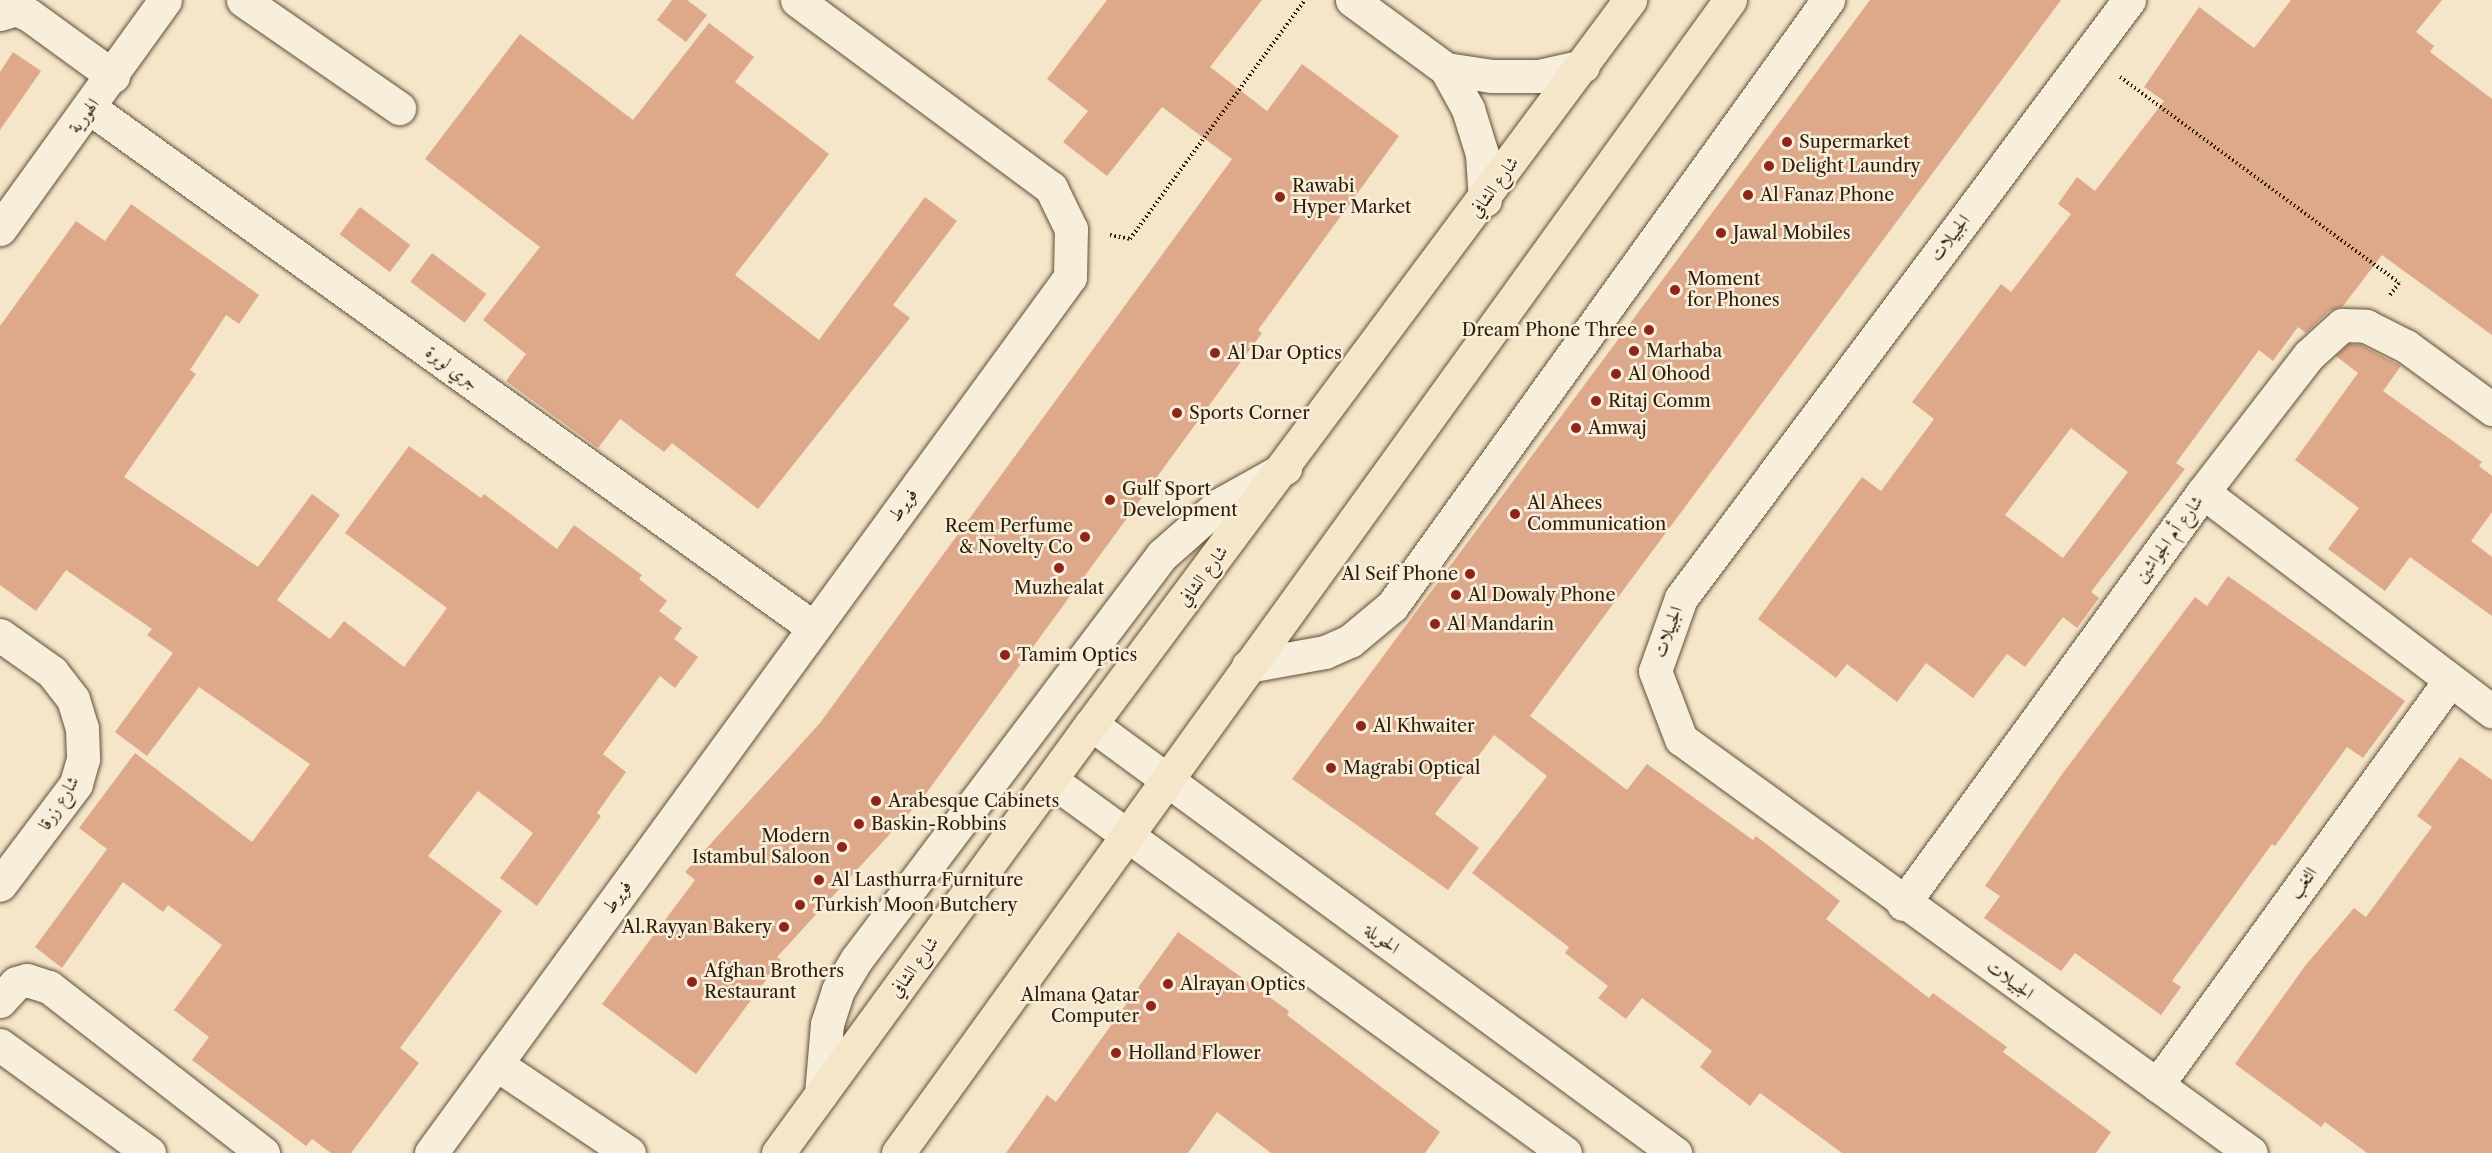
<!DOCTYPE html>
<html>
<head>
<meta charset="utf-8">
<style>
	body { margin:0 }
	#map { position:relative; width:2492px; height:1153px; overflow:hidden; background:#f5e5c9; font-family:"Libre Caslon Text",Amiri,serif }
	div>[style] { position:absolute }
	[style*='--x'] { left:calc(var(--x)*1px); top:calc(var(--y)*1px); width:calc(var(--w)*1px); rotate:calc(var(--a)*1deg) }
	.building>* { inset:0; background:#dea98a; transform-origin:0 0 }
	.path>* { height:4px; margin-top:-2px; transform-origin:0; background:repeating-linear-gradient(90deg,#2f1d06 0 1.5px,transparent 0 4.5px) }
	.roads { filter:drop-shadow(0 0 2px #604f37) drop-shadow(0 0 2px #604f37) }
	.minor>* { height:33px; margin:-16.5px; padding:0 16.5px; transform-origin:16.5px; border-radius:16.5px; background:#f8eedc }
	.major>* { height:33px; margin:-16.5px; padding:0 16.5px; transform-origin:16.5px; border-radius:16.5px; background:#f5e5c9 }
	.dots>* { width:16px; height:16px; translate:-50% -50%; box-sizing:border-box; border:3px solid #f8eedc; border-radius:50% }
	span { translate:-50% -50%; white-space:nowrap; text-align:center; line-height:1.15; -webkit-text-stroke:5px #f8eedc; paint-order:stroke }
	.street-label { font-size:18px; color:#2f1d06 }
	.poi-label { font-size:18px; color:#2f1d06 }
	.left { translate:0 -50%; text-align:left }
	.right { translate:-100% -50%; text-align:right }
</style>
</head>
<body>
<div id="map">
	<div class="building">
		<i style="clip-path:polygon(672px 0,687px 0,707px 15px,686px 42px,657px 20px)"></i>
		<i style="clip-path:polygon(1107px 0,1262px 0,1210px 67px,1267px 111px,1302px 64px,1399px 136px,1258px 330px,1262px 333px,922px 799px,777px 957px,781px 960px,696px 1074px,602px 1004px,695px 880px,685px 872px,820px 723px,1232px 159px,1162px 107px,1107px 176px,1063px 142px,1088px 111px,1047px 79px)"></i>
		<i style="clip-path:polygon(1870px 0,2061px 0,1530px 716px,1627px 790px,1647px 764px,1753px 840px,1756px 836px,1840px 901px,1826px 919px,1929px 998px,1933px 993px,2007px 1047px,2003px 1052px,2111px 1132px,2096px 1153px,1842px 1153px,1760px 1093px,1750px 1106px,1700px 1067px,1712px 1051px,1642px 998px,1626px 1019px,1598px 998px,1608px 986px,1565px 953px,1569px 947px,1472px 873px,1547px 776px,1494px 735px,1435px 814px,1479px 848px,1448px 890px,1292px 779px)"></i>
		<i style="clip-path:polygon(evenodd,2291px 0,2442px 0,2416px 32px,2434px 46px,2430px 52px,2492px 99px,2492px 335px,2382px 255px,2343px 306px,2329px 311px,2306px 333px,2298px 327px,2273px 361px,2259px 350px,2176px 463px,2185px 469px,2091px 592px,2099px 598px,2077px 628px,2063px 617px,2025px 667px,2007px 654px,1973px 698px,1926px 663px,1897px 702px,1847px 664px,1836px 678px,1758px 619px,1862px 477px,1881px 491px,1934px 419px,1912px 402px,2001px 284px,2011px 292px,2071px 214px,2058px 204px,2077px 177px,2095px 191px,2164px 101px,2144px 87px,2199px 7px,2254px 48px,2291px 0,2071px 428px,2128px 472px,2063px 558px,2005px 515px,2071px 428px)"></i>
		<i style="clip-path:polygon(709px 23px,754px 57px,735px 82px,829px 154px,735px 275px,819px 340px,925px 197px,957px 221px,893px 305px,910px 318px,758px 509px,672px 443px,664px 452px,620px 419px,598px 448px,506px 381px,526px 354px,483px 320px,540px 247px,425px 159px,520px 34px,633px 120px)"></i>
		<i style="clip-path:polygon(13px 52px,41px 71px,0 130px,0 72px)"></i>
		<i style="clip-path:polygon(131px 204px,259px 295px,239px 324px,226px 315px,190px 370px,196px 374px,124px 477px,258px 567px,312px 494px,340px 515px,277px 600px,330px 639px,344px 621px,404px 667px,447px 608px,345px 533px,409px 446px,481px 498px,484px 494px,557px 549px,574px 525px,642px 575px,639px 579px,667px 601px,659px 611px,682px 628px,674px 639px,698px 657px,675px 688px,660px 676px,603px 754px,626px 772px,597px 813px,601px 816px,537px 906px,500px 878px,533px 833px,478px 791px,428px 856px,502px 911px,400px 1048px,419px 1063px,351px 1153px,331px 1153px,312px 1139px,306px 1146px,192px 1060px,209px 1037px,174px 1010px,222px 945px,168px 905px,163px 912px,123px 882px,62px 968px,35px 947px,107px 849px,79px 828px,135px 753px,252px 842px,310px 764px,199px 687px,147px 756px,115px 732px,173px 653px,147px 635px,152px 629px,66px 570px,36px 611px,0 585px,0 326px,76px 221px,105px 241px)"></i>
		<i style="left:360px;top:207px;width:63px;height:34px;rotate:37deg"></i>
		<i style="left:432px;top:253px;width:68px;height:36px;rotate:37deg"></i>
		<i style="clip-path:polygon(2349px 344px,2361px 345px,2401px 366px,2383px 391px,2482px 462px,2479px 466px,2492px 476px,2492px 512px,2471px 541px,2492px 557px,2492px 616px,2410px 557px,2385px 591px,2328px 549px,2359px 508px,2295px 460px,2358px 373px,2336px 356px)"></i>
		<i style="clip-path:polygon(2228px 576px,2405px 701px,2363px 758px,2347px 747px,2275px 846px,2272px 844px,2172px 981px,2181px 987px,2161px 1015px,2075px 953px,2061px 971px,1984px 918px,2000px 896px,1985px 886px,2060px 777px,2195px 597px,2207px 606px)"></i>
		<i style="clip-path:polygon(2460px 757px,2492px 780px,2492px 1153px,2367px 1153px,2325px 1122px,2321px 1127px,2235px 1064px,2305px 966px,2354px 908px,2366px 917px,2432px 827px,2417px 816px)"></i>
		<i style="clip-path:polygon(1178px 932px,1289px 1011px,1287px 1015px,1440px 1132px,1425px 1153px,1271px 1153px,1217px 1112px,1188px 1153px,1006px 1153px,1047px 1095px,1056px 1102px)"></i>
	</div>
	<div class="path">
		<i style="--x:2120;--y:77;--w:347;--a:36.4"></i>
		<i style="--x:2399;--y:283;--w:15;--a:127"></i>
		<i style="--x:1110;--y:235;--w:20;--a:11"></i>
		<i style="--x:1130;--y:239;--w:296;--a:-53.8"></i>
	</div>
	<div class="roads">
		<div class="minor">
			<i style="--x:243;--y:0;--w:190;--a:34.7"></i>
			<i style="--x:1352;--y:0;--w:117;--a:36.3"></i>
			<i style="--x:1446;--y:69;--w:46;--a:61.2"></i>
			<i style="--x:1468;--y:109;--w:47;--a:72.7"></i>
			<i style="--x:1482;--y:154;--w:46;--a:86.3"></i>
			<i style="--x:2129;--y:0;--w:747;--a:126.84"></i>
			<i style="--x:1681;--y:598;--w:77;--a:109.6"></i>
			<i style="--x:1655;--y:671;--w:73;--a:69.1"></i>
			<i style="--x:1681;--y:739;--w:704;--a:35.99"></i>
			<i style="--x:0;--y:14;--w:17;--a:-17"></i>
			<i style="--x:16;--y:9;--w:14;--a:25"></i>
			<i style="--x:29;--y:15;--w:104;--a:36"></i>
			<i style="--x:1446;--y:69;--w:47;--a:8.7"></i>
			<i style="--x:1492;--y:76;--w:46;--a:0"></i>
			<i style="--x:1538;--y:76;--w:46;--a:-12.5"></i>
			<i style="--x:90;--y:108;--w:891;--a:35.69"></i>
			<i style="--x:0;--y:229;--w:282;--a:-54.2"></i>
			<i style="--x:2203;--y:492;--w:363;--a:37.2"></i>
			<i style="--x:0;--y:635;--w:64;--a:35.4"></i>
			<i style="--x:52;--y:672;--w:34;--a:52"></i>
			<i style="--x:73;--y:699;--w:30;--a:73"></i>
			<i style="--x:82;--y:728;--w:31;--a:88"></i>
			<i style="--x:83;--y:759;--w:26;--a:106"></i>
			<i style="--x:76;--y:784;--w:126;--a:127"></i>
			<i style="--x:1248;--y:666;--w:78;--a:-10.3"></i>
			<i style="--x:1325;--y:652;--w:27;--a:-24"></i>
			<i style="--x:1350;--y:641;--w:55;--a:-39.8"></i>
			<i style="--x:1392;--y:606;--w:747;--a:-54.27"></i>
			<i style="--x:1091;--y:724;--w:725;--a:36.3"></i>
			<i style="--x:1051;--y:780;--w:635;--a:35.97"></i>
			<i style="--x:1903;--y:904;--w:510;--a:-53.94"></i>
			<i style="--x:2203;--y:492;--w:173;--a:-52.3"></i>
			<i style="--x:2309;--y:355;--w:45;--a:-42.3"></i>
			<i style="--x:2342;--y:325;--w:24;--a:2"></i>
			<i style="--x:2366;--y:326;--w:45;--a:26.6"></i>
			<i style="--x:2406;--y:346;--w:107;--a:36.2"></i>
			<i style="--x:0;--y:1001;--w:24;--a:-48"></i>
			<i style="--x:16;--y:983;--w:11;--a:-15"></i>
			<i style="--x:27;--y:980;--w:23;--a:18"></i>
			<i style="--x:49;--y:987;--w:271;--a:37.8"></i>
			<i style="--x:0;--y:1045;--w:184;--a:35.9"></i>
			<i style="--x:496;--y:1064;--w:160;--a:33.8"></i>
			<i style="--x:2157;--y:1085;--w:498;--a:-54.1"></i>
			<i style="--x:821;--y:1094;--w:70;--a:-85.1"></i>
			<i style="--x:827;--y:1024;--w:36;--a:-72"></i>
			<i style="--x:838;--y:990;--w:35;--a:-59"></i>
			<i style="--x:856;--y:960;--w:508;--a:-52.93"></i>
			<i style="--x:1162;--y:555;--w:76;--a:-41.3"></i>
			<i style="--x:1219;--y:505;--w:76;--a:-29.3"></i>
			<i style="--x:431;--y:1153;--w:1084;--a:-53.89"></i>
			<i style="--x:1070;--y:277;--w:48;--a:-88.8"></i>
			<i style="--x:1071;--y:229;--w:46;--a:-116"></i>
			<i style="--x:1051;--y:188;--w:316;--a:-143.5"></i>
		</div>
		<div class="major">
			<i style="--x:778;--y:1153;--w:531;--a:-53.89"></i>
			<i style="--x:1091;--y:724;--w:903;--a:-53.33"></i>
			<i style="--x:898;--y:1153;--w:1422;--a:-54.19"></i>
		</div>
	</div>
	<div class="dots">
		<i style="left:1787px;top:142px;background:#8f2418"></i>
		<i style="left:1769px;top:166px;background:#8f2418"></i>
		<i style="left:1748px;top:195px;background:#8f2418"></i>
		<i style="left:1280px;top:197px;background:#8f2418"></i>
		<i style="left:1721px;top:233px;background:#8f2418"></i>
		<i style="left:1675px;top:290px;background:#8f2418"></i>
		<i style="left:1649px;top:330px;background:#8f2418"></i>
		<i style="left:1634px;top:351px;background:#8f2418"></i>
		<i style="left:1215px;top:353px;background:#8f2418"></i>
		<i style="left:1616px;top:374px;background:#8f2418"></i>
		<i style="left:1596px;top:401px;background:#8f2418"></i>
		<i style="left:1177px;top:413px;background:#8f2418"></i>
		<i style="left:1576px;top:428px;background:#8f2418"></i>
		<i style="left:1110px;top:500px;background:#8f2418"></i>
		<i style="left:1515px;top:514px;background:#8f2418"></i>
		<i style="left:1085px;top:537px;background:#8f2418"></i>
		<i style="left:1059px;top:568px;background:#8f2418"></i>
		<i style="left:1470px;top:574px;background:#8f2418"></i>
		<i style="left:1456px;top:595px;background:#8f2418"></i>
		<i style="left:1435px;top:624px;background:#8f2418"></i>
		<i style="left:1005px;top:655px;background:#8f2418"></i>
		<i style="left:1361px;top:726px;background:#8f2418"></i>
		<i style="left:1331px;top:768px;background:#8f2418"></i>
		<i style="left:876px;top:801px;background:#8f2418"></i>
		<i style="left:859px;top:824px;background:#8f2418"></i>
		<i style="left:842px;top:847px;background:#8f2418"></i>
		<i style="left:819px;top:880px;background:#8f2418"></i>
		<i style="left:800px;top:905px;background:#8f2418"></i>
		<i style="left:784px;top:927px;background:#8f2418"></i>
		<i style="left:692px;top:982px;background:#8f2418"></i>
		<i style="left:1168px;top:984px;background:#8f2418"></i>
		<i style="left:1151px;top:1006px;background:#8f2418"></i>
		<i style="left:1116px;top:1053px;background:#8f2418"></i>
	</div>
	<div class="street-label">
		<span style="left:84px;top:116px;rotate:-54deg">الهورية</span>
		<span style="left:1494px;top:187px;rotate:-54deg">شارع الشافي</span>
		<span style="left:1950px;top:238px;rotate:-53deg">الجبيلات</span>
		<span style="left:452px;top:368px;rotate:36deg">جري لوبرة</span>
		<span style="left:903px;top:505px;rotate:-54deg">فويرط</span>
		<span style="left:2169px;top:539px;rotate:-54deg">شارع أم الجواشين</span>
		<span style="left:1203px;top:576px;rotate:-53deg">شارع الشافي</span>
		<span style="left:1668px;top:632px;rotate:-70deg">الجبيلات</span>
		<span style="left:59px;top:803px;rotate:-58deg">شارع زرقا</span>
		<span style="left:2303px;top:883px;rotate:-54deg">الثغب</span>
		<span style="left:617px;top:897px;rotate:-54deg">فويرط</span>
		<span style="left:1382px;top:939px;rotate:36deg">الحويلة</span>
		<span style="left:914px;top:967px;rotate:-54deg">شارع الشافي</span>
		<span style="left:2010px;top:980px;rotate:36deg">الجبيلات</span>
	</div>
	<div class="poi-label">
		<span class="left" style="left:1799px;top:142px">Supermarket</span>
		<span class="left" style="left:1781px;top:166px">Delight Laundry</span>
		<span class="left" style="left:1292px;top:197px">Rawabi<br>Hyper Market</span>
		<span class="left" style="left:1760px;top:195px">Al Fanaz Phone</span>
		<span class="left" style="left:1733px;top:233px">Jawal Mobiles</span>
		<span class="left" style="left:1687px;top:290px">Moment<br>for Phones</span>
		<span class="right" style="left:1637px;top:330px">Dream Phone Three</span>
		<span class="left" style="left:1646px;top:351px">Marhaba</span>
		<span class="left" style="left:1227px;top:353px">Al Dar Optics</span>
		<span class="left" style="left:1628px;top:374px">Al Ohood</span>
		<span class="left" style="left:1608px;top:401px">Ritaj Comm</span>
		<span class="left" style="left:1189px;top:413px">Sports Corner</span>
		<span class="left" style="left:1588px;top:428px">Amwaj</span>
		<span class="left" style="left:1122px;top:500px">Gulf Sport<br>Development</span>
		<span class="left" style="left:1527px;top:514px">Al Ahees<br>Communication</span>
		<span class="right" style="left:1073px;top:537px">Reem Perfume<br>&amp; Novelty Co</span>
		<span class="right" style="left:1458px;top:574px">Al Seif Phone</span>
		<span style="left:1059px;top:588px">Muzhealat</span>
		<span class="left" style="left:1468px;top:595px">Al Dowaly Phone</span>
		<span class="left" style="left:1447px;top:624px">Al Mandarin</span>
		<span class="left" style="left:1017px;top:655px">Tamim Optics</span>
		<span class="left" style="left:1373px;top:726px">Al Khwaiter</span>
		<span class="left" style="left:1343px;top:768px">Magrabi Optical</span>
		<span class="left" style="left:888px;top:801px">Arabesque Cabinets</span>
		<span class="left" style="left:871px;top:824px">Baskin-Robbins</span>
		<span class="right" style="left:830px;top:847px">Modern<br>Istambul Saloon</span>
		<span class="left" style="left:831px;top:880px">Al Lasthurra Furniture</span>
		<span class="left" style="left:812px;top:905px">Turkish Moon Butchery</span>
		<span class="right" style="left:772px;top:927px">Al.Rayyan Bakery</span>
		<span class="left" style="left:704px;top:982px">Afghan Brothers<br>Restaurant</span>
		<span class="left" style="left:1180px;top:984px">Alrayan Optics</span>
		<span class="right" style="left:1139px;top:1006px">Almana Qatar<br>Computer</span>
		<span class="left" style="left:1128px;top:1053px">Holland Flower</span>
	</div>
</div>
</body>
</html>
